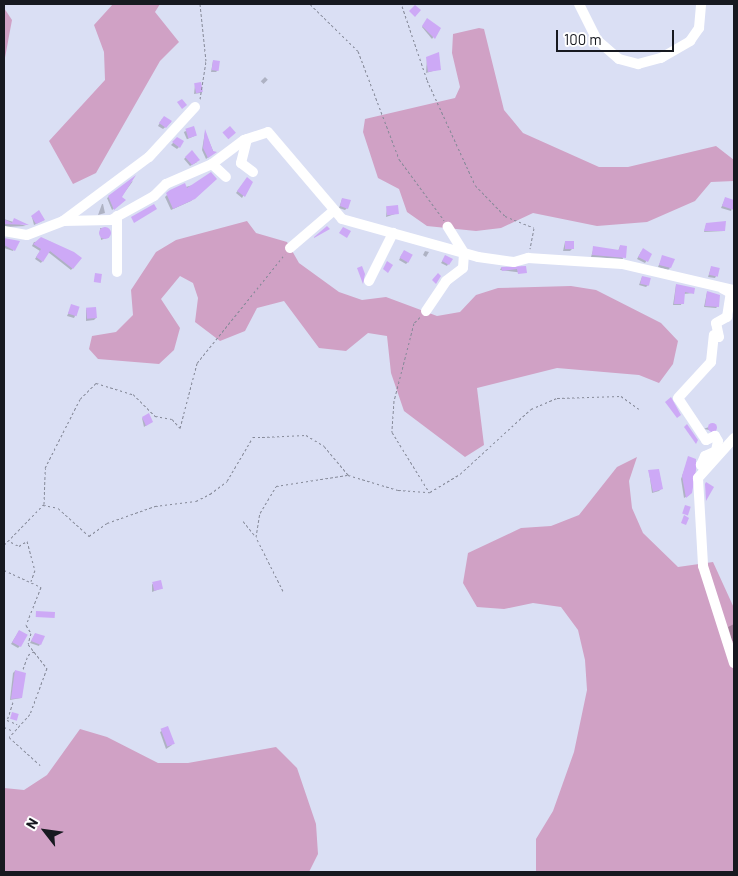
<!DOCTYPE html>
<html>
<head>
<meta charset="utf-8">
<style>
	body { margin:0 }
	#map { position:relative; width:738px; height:876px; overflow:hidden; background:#dadff4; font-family:Barlow,sans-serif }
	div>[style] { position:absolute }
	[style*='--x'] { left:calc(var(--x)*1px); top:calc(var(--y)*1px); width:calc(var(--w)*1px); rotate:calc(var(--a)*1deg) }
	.green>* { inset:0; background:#d0a1c5 }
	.shadow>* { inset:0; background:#0003; transform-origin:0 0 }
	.building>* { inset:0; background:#cda9f6; transform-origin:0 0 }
	.round { border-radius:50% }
	.path>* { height:1px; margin-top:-0.5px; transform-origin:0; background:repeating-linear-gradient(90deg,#858998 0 2.5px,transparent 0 5px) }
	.minor>* { height:10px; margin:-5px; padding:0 5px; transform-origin:5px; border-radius:5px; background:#fff }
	span { translate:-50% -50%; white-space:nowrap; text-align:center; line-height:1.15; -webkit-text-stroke:4.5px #fff; paint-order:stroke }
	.frame { position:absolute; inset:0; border:5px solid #171920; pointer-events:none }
	.north { position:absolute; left:20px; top:806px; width:50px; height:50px; -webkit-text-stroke:4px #fff; paint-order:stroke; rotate:300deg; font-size:14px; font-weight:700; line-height:20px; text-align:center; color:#171920 }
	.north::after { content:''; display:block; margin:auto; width:18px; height:22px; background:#171920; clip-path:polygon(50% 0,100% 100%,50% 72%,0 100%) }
	.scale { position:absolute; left:556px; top:30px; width:118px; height:22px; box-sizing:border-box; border:2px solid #171920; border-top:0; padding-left:6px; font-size:15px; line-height:18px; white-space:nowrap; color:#171920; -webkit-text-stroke:4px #fff; paint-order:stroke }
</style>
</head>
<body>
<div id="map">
	<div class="green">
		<i style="clip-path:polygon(113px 4px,160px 4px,155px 12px,179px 42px,160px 61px,96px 173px,73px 184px,49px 141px,105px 80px,104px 52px,94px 25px)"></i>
		<i style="clip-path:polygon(4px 8px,12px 20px,4px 63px)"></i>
		<i style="clip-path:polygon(479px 28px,484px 29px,504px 110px,523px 133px,599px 167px,628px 167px,716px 146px,734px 160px,734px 181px,711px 182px,695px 201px,647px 222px,597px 226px,533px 213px,501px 228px,476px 231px,427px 226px,407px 212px,399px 189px,378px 178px,363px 132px,365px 119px,455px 98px,460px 87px,452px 53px,453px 34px)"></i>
		<i style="clip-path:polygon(247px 221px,256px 233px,287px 242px,299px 263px,339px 292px,362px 300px,386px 297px,437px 316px,460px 312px,476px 295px,498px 288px,571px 286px,596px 290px,661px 323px,678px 341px,673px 364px,659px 383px,639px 375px,557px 368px,477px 388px,484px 445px,465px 457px,404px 411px,391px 373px,387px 336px,368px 333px,346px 351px,319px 348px,284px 301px,257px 308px,245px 331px,220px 341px,195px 322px,198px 298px,193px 283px,180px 276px,161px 299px,180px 328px,174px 350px,159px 364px,98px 359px,89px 349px,92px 336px,116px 332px,133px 315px,131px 290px,156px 252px,176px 240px)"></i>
		<i style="clip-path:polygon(637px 457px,629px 481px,632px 508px,643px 533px,678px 567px,713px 562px,734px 608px,734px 872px,536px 872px,536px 839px,553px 811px,574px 752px,587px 690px,585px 660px,578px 630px,561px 607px,533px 603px,504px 609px,477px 607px,463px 583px,468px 553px,521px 528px,551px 526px,579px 515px,617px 467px)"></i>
		<i style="clip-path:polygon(80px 729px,107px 737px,158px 763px,188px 763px,276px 747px,297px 768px,316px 824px,318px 854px,309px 872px,4px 872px,4px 788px,24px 790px,47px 775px)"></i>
	</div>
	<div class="shadow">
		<i style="clip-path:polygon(426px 21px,439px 29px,432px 39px,422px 27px)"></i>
		<i style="clip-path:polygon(427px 58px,440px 69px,426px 73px)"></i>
		<i style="clip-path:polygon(213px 61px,218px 70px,216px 72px,211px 72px)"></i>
		<i style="left:265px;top:77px;width:4px;height:6px;rotate:45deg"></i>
		<i style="clip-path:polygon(195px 85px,201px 92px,200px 93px,194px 94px)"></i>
		<i style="clip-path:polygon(162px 119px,171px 122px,163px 129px,158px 126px)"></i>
		<i style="left:193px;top:128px;width:8px;height:10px;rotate:67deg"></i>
		<i style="clip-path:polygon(205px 132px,214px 153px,206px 159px,202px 150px)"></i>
		<i style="clip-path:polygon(177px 139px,179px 147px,177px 149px,171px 145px)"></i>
		<i style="clip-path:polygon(191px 152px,197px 162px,190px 166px,184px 159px)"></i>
		<i style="clip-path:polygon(215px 179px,191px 201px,171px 210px,165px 197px,171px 191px)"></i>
		<i style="clip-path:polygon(133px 181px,121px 197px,124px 200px,112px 210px,107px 198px)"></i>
		<i style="clip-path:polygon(245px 181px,251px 182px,242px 198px,236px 193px)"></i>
		<i style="clip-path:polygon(342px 199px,347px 208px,345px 210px,339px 208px)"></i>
		<i style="clip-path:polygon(725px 199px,734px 201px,731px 211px,721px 208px)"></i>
		<i style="clip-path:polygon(103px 204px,105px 213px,98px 215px,102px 204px)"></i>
		<i style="clip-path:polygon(387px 208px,398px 213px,386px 217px)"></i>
		<i style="clip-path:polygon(32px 217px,44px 220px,34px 225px)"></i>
		<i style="clip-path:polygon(4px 219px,26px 226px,4px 227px)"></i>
		<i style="clip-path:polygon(706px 225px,724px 231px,704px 232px)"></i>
		<i style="clip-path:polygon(100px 228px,108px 228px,109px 237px,101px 240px)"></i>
		<i style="clip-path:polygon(4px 239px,17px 243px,13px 251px,4px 248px)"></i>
		<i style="clip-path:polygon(49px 241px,80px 259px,71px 270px,48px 252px,41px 263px,35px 259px,40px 251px,32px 246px,34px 242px)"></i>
		<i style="clip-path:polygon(565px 242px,572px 249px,570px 251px,563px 251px)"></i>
		<i style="clip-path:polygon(620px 246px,623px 259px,591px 257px,594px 247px,618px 251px)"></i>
		<i style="clip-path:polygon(425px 251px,429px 252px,426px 257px,423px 255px)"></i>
		<i style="clip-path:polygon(641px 252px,651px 254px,645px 263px,637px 259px)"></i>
		<i style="clip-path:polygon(402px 254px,408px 262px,406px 264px,399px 260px)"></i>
		<i style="clip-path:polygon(663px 256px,670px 268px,668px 270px,658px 267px)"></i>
		<i style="clip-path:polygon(445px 257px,448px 264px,447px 266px,441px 263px)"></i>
		<i style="clip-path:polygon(525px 267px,524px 273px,500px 270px,501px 268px)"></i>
		<i style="clip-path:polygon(711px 268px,716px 276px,715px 278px,708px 277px)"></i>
		<i style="clip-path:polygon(642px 277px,648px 285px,646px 287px,639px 285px)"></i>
		<i style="clip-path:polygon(676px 285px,693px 293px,684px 294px,681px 305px,673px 305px)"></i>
		<i style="clip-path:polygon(707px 292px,718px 306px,716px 308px,704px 307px)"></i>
		<i style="clip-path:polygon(72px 305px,75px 316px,74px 318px,67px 316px)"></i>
		<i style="clip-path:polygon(86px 309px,96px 318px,94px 320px,86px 321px)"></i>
		<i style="clip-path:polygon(142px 418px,151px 422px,144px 427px)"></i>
		<i style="clip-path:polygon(716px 425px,715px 431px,704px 429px,706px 428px)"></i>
		<i style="clip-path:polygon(689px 457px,689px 495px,684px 498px,681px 479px)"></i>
		<i style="clip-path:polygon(649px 471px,661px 489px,659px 491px,652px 493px)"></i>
		<i style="clip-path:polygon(152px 584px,162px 588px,152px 592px)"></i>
		<i style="clip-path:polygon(734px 624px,734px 640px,732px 641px,728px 627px)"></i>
		<i style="clip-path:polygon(19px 631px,20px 646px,18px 648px,11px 644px)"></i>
		<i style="clip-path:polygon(35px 634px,40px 644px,39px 646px,30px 643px)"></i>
		<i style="clip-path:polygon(15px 671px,21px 698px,10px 700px,13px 673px)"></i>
		<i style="clip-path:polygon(167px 728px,172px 745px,166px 749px,160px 732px)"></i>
	</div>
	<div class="building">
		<i style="clip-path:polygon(415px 5px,421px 10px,415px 17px,409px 11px)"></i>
		<i style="clip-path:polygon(427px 18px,441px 28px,435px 39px,422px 26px)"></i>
		<i style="clip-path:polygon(439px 52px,441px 70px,428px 72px,426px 57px)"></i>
		<i style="left:213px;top:60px;width:7px;height:10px;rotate:8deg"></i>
		<i style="left:201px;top:82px;width:10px;height:7px;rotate:79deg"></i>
		<i style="clip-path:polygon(182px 99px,187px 105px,182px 109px,177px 102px)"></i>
		<i style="clip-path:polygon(164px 116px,172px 121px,166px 128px,159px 123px)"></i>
		<i style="left:194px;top:126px;width:10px;height:9px;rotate:73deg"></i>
		<i style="left:230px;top:126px;width:9px;height:10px;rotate:49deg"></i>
		<i style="clip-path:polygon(205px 129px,213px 151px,217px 152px,208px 158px,203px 148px)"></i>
		<i style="clip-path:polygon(177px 137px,184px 141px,180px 148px,172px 142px)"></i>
		<i style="clip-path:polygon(192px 150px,200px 160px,192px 165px,185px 157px)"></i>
		<i style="clip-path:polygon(211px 172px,217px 179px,195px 199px,173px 209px,166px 193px,170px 190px,185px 183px,187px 188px)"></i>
		<i style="clip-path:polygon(136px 175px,122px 197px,126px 200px,114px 210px,108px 196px)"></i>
		<i style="clip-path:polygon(247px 177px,253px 182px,245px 197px,237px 191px)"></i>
		<i style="clip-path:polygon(725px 197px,734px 200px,734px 210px,722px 206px)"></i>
		<i style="clip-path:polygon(342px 198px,351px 200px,348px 209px,340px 206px)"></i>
		<i style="clip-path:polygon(154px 204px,157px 209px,134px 223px,131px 217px)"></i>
		<i style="left:398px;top:205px;width:9px;height:12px;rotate:84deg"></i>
		<i style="clip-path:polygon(39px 210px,45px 220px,36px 224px,31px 216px)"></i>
		<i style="clip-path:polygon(14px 218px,29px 225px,4px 224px,4px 219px,12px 223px)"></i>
		<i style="clip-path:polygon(726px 221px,725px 231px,704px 231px,706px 223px)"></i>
		<i style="clip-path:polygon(327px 226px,330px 229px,314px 238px,314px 237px)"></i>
		<i style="clip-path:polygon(343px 227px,351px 231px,347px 238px,339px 233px)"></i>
		<i class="round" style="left:99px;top:227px;width:12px;height:12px"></i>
		<i style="clip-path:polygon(41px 237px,74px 252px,82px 258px,73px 269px,50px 251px,43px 262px,36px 257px,41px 249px,33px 244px)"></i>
		<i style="clip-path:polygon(4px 238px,20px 241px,15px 251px,4px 245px)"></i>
		<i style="left:565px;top:241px;width:9px;height:8px"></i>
		<i style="clip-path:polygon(620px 245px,627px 246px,626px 258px,592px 255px,593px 246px,619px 250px)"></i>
		<i style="clip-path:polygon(643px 248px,652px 254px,648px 262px,638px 257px)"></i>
		<i style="left:404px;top:250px;width:10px;height:9px;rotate:29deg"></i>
		<i style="clip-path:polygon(445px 255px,453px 259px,449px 265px,442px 261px)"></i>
		<i style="clip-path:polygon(662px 255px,675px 259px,671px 268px,659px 265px)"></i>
		<i style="clip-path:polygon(387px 261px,393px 265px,388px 273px,383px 269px)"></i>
		<i style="clip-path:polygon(362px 266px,365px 274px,363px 284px,357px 268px)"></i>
		<i style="clip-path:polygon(526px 266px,527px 273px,518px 274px,517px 269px,502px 271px,501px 267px)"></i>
		<i style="left:711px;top:266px;width:9px;height:9px;rotate:13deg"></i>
		<i style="left:95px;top:273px;width:7px;height:9px;rotate:8deg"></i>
		<i style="clip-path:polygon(438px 273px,441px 276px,436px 284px,432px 280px)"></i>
		<i style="left:642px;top:276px;width:9px;height:8px;rotate:13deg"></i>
		<i style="clip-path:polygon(676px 284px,695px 288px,694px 294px,685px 292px,684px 304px,674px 304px)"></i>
		<i style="clip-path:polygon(707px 291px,720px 295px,719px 307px,705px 306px)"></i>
		<i style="left:71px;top:304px;width:9px;height:10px;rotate:18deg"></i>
		<i style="left:96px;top:307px;width:11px;height:10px;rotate:85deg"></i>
		<i style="clip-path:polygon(671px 397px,681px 415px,677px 418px,665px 402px)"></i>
		<i style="clip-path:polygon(149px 413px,153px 422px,146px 426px,142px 417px)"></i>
		<i class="round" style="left:707.5px;top:422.5px;width:9px;height:9px"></i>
		<i style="clip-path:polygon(687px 424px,698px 440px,696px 444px,684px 427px)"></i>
		<i style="clip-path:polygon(688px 456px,696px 459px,696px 470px,692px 493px,686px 498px,682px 476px)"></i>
		<i style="clip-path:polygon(659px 469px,663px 489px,653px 492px,648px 470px)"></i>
		<i style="clip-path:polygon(706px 482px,714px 487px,706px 501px,705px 484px)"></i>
		<i style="left:685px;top:505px;width:6px;height:9px;rotate:18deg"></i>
		<i style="clip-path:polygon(684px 515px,689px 518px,686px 525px,681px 523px)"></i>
		<i style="left:161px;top:580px;width:9px;height:9px;rotate:77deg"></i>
		<i style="left:36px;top:611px;width:19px;height:6px;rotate:3deg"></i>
		<i style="left:19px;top:630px;width:10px;height:14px;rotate:29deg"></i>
		<i style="clip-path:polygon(35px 633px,45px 636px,41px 645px,31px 641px)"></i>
		<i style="clip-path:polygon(15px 670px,26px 673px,22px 698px,11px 699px)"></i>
		<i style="left:12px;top:712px;width:7px;height:7px;rotate:16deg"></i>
		<i style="left:168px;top:726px;width:19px;height:8px;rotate:69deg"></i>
	</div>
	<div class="path">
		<i style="--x:310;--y:4;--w:67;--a:44.4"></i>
		<i style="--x:358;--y:51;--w:116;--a:69.2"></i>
		<i style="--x:399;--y:159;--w:76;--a:53.6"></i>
		<i style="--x:402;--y:6;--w:78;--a:71.3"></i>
		<i style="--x:427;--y:80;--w:115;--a:65.4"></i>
		<i style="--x:475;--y:185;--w:43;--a:45.9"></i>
		<i style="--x:505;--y:216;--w:31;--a:22"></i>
		<i style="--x:534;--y:228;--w:21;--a:101"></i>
		<i style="--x:200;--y:99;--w:38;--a:-81"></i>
		<i style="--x:206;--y:61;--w:57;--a:-96"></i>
		<i style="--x:420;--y:317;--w:8;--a:135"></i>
		<i style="--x:414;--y:323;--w:81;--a:104.4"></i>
		<i style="--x:394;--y:401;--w:31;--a:94"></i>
		<i style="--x:392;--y:432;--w:70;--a:58.3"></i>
		<i style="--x:43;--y:505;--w:15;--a:11"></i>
		<i style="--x:58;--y:508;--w:42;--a:42.1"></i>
		<i style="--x:89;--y:536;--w:22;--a:-36"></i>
		<i style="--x:107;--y:523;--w:51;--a:-19.5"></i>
		<i style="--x:155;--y:506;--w:41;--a:-7"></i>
		<i style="--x:196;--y:501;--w:16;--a:-27"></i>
		<i style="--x:210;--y:494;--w:21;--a:-37"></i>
		<i style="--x:227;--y:481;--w:51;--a:-59.4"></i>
		<i style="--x:253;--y:437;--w:9;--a:0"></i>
		<i style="--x:262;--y:437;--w:44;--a:-2.6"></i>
		<i style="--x:306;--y:435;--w:21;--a:31"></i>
		<i style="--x:324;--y:446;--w:38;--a:50"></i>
		<i style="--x:348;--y:475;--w:52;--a:16.7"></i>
		<i style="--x:398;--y:490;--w:32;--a:4"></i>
		<i style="--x:430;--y:492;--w:35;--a:-31"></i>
		<i style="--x:460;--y:474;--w:96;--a:-42.5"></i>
		<i style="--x:531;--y:409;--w:28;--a:-23"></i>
		<i style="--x:557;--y:398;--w:64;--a:-1.8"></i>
		<i style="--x:621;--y:396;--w:22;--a:36"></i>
		<i style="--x:243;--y:521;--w:19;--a:51"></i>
		<i style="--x:11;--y:542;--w:9;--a:27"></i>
		<i style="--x:19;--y:546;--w:9;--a:-32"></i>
		<i style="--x:27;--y:541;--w:30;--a:75"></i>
		<i style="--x:35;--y:570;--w:12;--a:110"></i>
		<i style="--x:4;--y:545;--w:57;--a:-45.7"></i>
		<i style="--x:44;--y:504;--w:36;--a:-88"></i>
		<i style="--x:45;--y:468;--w:77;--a:-63.1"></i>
		<i style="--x:80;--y:399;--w:23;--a:-45"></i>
		<i style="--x:96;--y:383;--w:39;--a:17"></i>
		<i style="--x:133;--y:394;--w:31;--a:45"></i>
		<i style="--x:155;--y:416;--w:17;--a:10"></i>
		<i style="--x:172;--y:419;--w:12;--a:48"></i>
		<i style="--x:180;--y:428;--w:67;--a:-75.3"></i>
		<i style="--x:197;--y:363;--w:140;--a:-51.1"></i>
		<i style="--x:4;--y:570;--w:41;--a:24.7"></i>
		<i style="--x:41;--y:587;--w:41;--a:111.5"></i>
		<i style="--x:26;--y:625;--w:9;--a:58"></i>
		<i style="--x:31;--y:633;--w:11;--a:105"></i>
		<i style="--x:28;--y:644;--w:31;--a:52"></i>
		<i style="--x:47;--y:668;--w:49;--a:110.3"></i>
		<i style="--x:30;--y:714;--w:31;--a:132"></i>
		<i style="--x:9;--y:737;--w:42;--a:42.1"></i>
		<i style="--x:283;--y:591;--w:60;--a:-116.6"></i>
		<i style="--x:256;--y:537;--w:24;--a:-81"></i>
		<i style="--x:260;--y:513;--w:31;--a:-59"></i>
		<i style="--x:276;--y:486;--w:72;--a:-8.8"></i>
		<i style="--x:23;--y:669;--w:15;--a:-70"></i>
		<i style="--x:28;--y:655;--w:8;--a:-30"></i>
		<i style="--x:13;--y:702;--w:19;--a:108"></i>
		<i style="--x:7;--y:720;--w:11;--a:22"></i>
		<i style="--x:4;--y:727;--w:8;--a:23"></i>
	</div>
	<div class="minor">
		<i style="--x:579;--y:4;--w:40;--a:63.4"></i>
		<i style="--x:597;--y:40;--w:29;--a:41"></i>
		<i style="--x:619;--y:59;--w:20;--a:15"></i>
		<i style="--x:638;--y:64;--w:24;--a:-15"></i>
		<i style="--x:661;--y:58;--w:34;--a:-30"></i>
		<i style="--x:690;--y:41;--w:16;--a:-55"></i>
		<i style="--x:699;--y:28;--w:24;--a:-85"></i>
		<i style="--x:247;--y:139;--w:25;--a:104"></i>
		<i style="--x:241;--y:163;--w:15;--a:37"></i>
		<i style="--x:212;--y:164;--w:19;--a:43"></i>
		<i style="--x:63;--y:221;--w:107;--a:-36.7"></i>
		<i style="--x:149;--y:157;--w:68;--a:-47.4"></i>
		<i style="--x:4;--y:231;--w:23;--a:10"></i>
		<i style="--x:27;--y:235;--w:39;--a:-21"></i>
		<i style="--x:63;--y:221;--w:48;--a:-1.2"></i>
		<i style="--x:111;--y:220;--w:49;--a:-29.2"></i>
		<i style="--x:154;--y:196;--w:17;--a:-45"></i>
		<i style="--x:166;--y:184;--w:50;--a:-23.5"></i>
		<i style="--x:212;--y:164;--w:40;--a:-37"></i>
		<i style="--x:244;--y:140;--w:25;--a:-18"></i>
		<i style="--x:268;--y:132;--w:114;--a:49.6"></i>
		<i style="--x:342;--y:219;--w:141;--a:15.6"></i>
		<i style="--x:478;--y:257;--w:36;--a:8"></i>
		<i style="--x:514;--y:262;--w:15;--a:-16"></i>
		<i style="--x:528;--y:258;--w:94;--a:3.7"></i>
		<i style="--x:622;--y:264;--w:115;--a:13.1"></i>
		<i style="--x:290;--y:248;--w:55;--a:-40.6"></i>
		<i style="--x:117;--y:272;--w:56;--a:-90"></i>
		<i style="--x:369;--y:281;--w:54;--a:-63.4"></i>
		<i style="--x:426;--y:311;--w:36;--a:-56"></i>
		<i style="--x:446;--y:281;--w:21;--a:-37"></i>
		<i style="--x:463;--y:268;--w:15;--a:-86"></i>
		<i style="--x:464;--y:253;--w:31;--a:-122"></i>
		<i style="--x:734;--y:438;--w:54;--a:132"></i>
		<i style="--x:698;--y:478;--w:88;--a:86.7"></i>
		<i style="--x:703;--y:566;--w:102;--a:72.3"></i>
		<i style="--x:705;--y:469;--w:6;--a:-135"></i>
		<i style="--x:701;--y:465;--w:10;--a:-66"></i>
		<i style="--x:705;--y:456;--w:12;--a:-24"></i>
		<i style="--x:716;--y:451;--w:10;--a:-79"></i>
		<i style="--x:718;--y:441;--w:6;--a:-121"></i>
		<i style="--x:715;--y:436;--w:10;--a:156"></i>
		<i style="--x:706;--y:440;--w:50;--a:-123.7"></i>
		<i style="--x:678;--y:398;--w:49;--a:-47.5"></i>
		<i style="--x:711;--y:362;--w:27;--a:-84"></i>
		<i style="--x:714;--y:335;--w:5;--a:22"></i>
		<i style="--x:719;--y:337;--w:14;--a:-102"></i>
		<i style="--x:716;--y:323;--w:13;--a:-29"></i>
		<i style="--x:727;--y:317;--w:24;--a:-81"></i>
		<i style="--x:731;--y:293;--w:9;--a:-153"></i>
	</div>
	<div class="frame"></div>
	<div class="north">N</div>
	<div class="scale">100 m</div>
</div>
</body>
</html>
